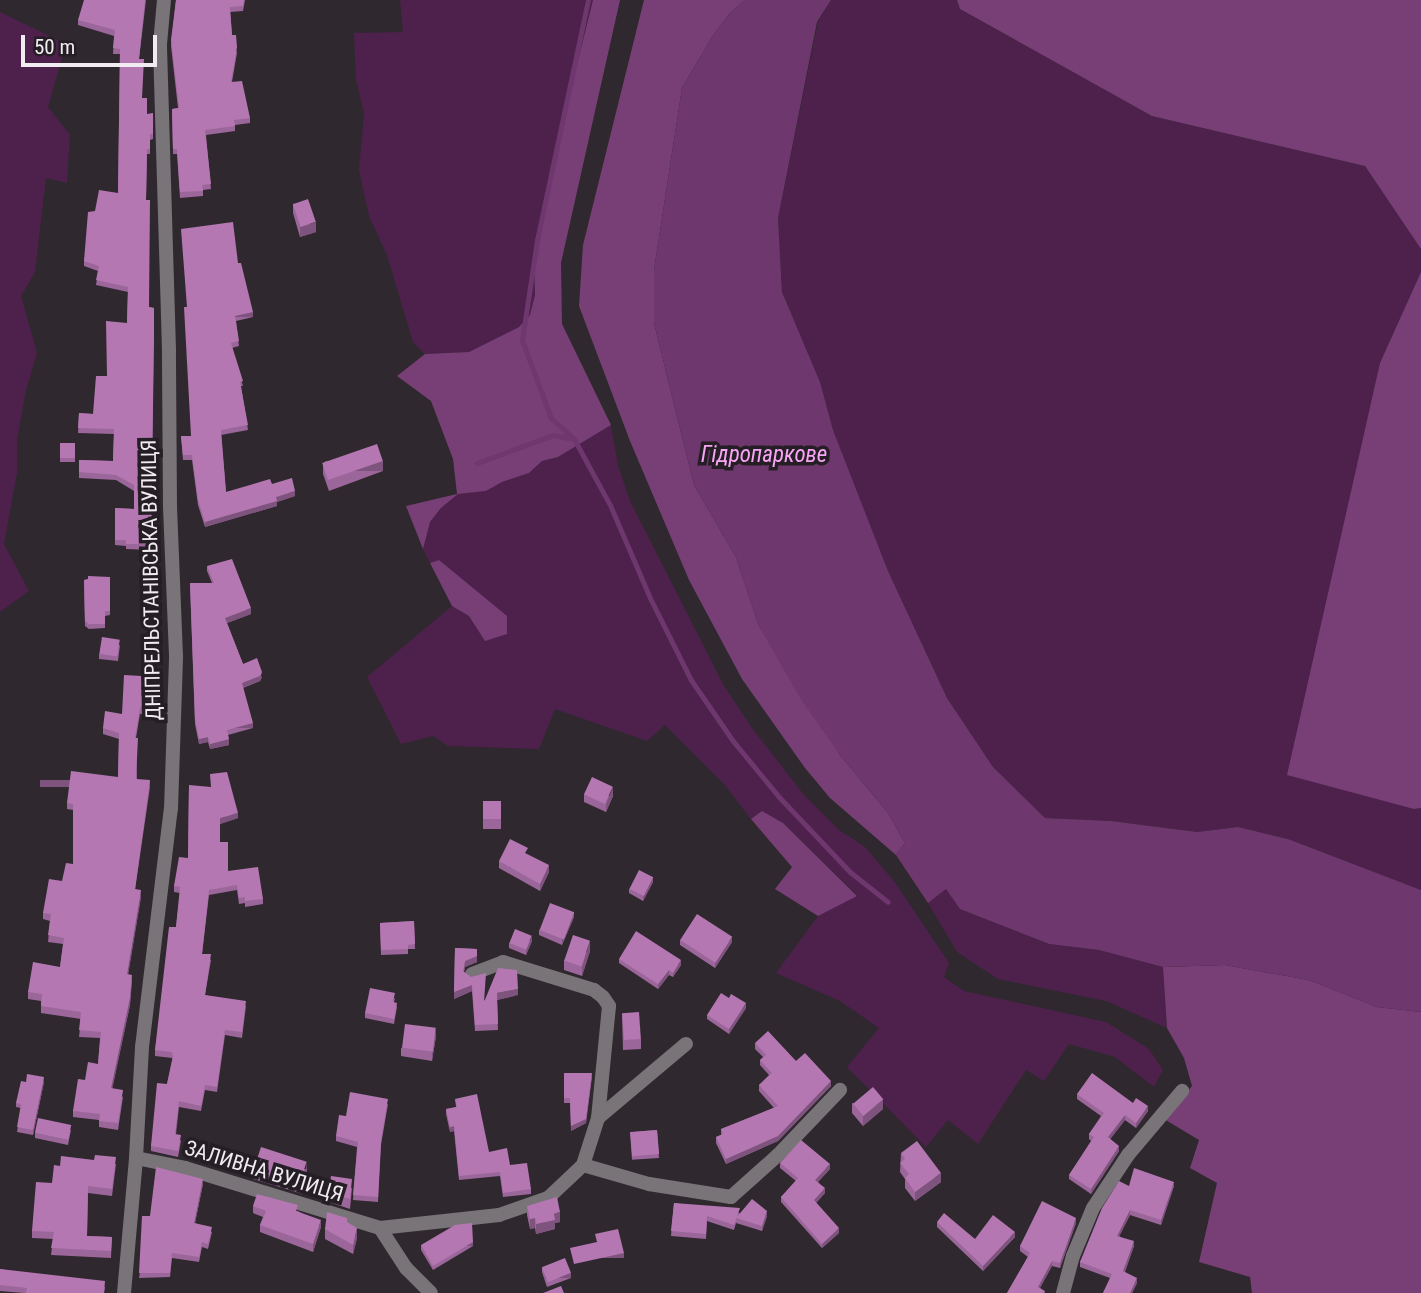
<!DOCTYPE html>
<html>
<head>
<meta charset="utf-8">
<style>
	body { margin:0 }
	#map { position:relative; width:1421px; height:1293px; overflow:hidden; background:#2f282f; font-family:"Roboto Condensed",sans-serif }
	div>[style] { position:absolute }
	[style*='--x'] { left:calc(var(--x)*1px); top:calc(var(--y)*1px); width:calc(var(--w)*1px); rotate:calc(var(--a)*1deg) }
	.green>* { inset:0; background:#4d214c }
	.forest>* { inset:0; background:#773f76 }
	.water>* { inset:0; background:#6e376d }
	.stream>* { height:5px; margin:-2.5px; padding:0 2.5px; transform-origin:2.5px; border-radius:2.5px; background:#6e376d }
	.minor>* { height:14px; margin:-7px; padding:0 7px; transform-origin:7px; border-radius:7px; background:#787478 }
	.wall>* { inset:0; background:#9b6699; transform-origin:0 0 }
	.shaded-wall>* { inset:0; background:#7e537d; transform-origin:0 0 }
	.building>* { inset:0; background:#b477b2; transform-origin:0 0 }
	span { translate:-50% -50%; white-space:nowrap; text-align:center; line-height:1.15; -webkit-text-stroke:7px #251e25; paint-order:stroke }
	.street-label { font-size:21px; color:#f1ecf1 }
	.water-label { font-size:23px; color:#f7a5f4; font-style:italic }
	.scale { position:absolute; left:21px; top:35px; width:136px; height:32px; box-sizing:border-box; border:4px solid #f1ecf1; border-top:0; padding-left:9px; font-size:21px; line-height:24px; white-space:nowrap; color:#f1ecf1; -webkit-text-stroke:5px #251e25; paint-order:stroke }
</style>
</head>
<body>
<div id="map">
	<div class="green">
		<i style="clip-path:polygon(400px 0,593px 0,555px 153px,534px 262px,535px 295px,530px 315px,519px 327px,469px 352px,425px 354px,413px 342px,387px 255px,369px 216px,359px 170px,364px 113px,356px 80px,354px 33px,403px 32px)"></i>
		<i style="clip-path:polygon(831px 0,957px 0,960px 9px,1152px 116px,1365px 166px,1421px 249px,1421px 272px,1380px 363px,1413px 809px,1421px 808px,1421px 890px,1288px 839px,1238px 827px,1197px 832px,1111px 821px,1045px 818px,993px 767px,947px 698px,888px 571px,833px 430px,820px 382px,782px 292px,778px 218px,818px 22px)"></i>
		<i style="clip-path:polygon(0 12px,66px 44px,48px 107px,70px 135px,67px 183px,46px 178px,35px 272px,21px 296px,37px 353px,26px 390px,17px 440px,17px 473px,4px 544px,29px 591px,0 612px)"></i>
		<i style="clip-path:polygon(611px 425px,618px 465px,630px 501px,723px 684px,752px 728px,804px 795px,839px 830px,865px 847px,894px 881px,949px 963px,944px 977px,964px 991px,1106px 1022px,1149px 1049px,1163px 1070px,1154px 1087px,1115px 1057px,1069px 1044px,1044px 1081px,1026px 1070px,978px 1144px,948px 1120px,926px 1147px,847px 1067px,879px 1028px,840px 1001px,776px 973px,818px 916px,857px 895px,783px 823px,762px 811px,751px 819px,723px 783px,665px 725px,647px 741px,555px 709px,539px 749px,448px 746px,433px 736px,401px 744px,367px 677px,452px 606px,469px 616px,485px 640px,465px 583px,439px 560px,430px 563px,423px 549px,430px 522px,441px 508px,458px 494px,486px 491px,502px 482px,529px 473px,542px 461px,558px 457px)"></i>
		<i style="clip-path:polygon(946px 889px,1006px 927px,1048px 944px,1099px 950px,1163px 967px,1167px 1028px,1106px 1001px,998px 979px,957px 952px,928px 903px)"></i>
	</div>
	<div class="forest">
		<i style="clip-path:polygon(593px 0,620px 0,561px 263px,562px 324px,611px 425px,558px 457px,542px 461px,529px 473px,502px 482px,486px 491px,458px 494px,441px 508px,430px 522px,423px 549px,406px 506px,457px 494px,453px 459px,431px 401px,397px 376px,425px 354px,469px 352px,519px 327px,530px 315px,535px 295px,534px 262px,555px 153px)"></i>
		<i style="clip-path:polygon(644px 0,745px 0,730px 13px,712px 37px,682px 88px,654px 270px,654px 323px,694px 485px,736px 557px,759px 626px,840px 755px,888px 813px,905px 843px,896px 855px,830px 798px,805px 768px,742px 679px,689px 580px,630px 441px,579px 306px,583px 245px)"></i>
		<i style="clip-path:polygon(957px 0,1421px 0,1421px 249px,1365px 166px,1152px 116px,960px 9px)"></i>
		<i style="clip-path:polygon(1421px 272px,1421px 808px,1414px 809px,1287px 775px,1380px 363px)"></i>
		<i style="clip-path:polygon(439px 560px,507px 616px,507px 634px,485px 641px,469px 616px,452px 606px,430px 563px)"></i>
		<i style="clip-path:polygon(762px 811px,783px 823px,857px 896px,818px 916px,775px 889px,792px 867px,751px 819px)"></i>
		<i style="clip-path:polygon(1225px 965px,1309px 980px,1377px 1007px,1421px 1012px,1421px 1293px,1252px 1293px,1250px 1277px,1199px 1262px,1217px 1183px,1190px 1168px,1199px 1140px,1164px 1119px,1192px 1086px,1184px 1058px,1167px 1028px,1163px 967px)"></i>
	</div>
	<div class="water">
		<i style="clip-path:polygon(745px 0,831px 0,817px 22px,778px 218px,782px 292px,820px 382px,833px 430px,888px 571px,947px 698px,993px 767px,1045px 818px,1111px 821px,1197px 832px,1238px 827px,1288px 839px,1421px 890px,1421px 1012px,1377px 1007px,1309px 980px,1225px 965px,1163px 967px,1099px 950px,1049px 944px,960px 909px,946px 889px,928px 903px,896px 855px,905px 843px,888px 813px,840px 755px,800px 698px,759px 626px,736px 557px,694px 485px,654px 323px,654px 270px,682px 88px,712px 37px,730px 13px)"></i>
	</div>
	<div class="stream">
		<i style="--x:588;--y:0;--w:245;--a:102"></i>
		<i style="--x:537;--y:240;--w:101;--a:98.5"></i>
		<i style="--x:522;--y:340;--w:83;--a:69.6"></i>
		<i style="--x:551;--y:418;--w:31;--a:42"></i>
		<i style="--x:574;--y:439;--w:75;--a:61.4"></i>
		<i style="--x:610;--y:505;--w:101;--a:66.7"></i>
		<i style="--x:650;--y:598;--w:92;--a:63.4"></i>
		<i style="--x:691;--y:680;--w:74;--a:55.5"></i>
		<i style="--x:733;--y:741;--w:72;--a:50.6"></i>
		<i style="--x:779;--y:797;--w:103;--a:46.6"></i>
		<i style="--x:850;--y:872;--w:48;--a:38.3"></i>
		<i style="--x:477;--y:463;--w:81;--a:-20.2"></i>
		<i style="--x:553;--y:435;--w:20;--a:11"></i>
	</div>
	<div class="minor">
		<i style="--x:472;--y:974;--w:33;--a:-21"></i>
		<i style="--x:503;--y:962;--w:95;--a:17.1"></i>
		<i style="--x:594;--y:990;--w:11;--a:38"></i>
		<i style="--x:603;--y:997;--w:11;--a:56"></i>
		<i style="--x:609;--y:1006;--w:113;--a:95.6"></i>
		<i style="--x:136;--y:1158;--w:50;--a:11.5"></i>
		<i style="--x:185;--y:1168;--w:204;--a:17.1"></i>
		<i style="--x:380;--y:1228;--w:48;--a:57"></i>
		<i style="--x:406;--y:1268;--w:35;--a:45"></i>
		<i style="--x:583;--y:1165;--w:69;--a:16.1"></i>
		<i style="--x:649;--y:1184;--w:83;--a:9"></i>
		<i style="--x:731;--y:1197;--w:63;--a:-41.8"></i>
		<i style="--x:778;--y:1155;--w:90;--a:-46.4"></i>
		<i style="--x:380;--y:1228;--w:120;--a:-6.2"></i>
		<i style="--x:499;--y:1215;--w:52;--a:-19.1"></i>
		<i style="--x:548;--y:1198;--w:48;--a:-43.3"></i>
		<i style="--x:583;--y:1165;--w:49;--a:-72.3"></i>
		<i style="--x:598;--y:1118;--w:115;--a:-40.1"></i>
		<i style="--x:124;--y:1293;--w:136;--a:-84.9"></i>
		<i style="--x:136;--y:1158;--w:111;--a:-86.9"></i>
		<i style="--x:142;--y:1047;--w:240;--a:-83.1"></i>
		<i style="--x:171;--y:809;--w:153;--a:-88.1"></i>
		<i style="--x:176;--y:656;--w:150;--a:-92.3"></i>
		<i style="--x:170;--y:506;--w:156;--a:-90.4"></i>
		<i style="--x:169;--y:350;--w:306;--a:-91.7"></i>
		<i style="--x:160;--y:44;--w:44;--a:-84.8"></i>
		<i style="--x:1063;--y:1293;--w:38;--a:-75"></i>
		<i style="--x:1073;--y:1256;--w:52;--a:-67.4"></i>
		<i style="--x:1093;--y:1208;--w:64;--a:-56.6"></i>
		<i style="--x:1128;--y:1155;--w:84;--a:-49.8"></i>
	</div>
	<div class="wall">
		<i style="clip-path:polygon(146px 0,139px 59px,142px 98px,153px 134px,153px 139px,150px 140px,150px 154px,147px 154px,146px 200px,149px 307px,154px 308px,151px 550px,126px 549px,126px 546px,115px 545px,115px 508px,134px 509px,134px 491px,116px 480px,79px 478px,79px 460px,113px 461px,114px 434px,78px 433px,79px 413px,93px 414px,127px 323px,128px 292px,96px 285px,98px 271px,84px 266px,84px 261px,95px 211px,118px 193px,120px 54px,113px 54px,114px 36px,78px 25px,78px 20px)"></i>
		<i style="clip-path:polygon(176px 0,245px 0,243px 11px,230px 12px,232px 35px,237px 53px,232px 82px,250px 118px,250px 123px,235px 125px,235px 131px,206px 135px,211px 189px,203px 190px,203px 196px,180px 198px,177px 154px,173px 154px,172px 109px,178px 108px,171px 46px)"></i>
		<i style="clip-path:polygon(293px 203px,316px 232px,300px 237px,293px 213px)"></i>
		<i style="clip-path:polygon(238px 263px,253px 317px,236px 321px,239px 346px,232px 348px,243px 386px,241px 386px,248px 430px,221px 435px,226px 492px,272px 484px,295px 496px,277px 502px,277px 506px,205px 527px,198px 505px,192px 460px,183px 460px,181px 436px,191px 436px)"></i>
		<i style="left:60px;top:443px;width:15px;height:19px"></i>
		<i style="clip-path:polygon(323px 464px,383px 471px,329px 491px,323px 474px)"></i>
		<i style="clip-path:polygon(207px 566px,251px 614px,227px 623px,243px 664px,262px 677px,260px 681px,243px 688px,253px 728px,228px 735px,229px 745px,210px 749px,208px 742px,199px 744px,195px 724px,190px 583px,212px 583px,207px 571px)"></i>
		<i style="clip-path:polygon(110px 577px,110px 615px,105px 616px,105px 628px,89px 629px,85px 626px,84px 580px)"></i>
		<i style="clip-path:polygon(120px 645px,118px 661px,99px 659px,99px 654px)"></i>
		<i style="clip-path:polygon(159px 677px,157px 715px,140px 714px,136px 738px,137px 779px,150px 787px,135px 890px,141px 897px,128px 975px,132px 981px,130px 1005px,112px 1089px,123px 1097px,118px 1130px,99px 1127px,99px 1120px,73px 1117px,73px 1111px,85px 1080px,98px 1064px,100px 1038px,79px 1037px,81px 1019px,41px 1013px,41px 1001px,28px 999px,28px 992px,60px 967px,63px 944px,48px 942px,50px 921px,43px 919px,43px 913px,73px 864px,73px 810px,67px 809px,67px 803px,118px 777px,119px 739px,103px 734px,103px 728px,122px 714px)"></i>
		<i style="clip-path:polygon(189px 785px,238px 818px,220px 824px,220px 842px,228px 871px,263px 899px,263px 904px,245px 907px,245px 903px,239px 904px,237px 890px,209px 895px,202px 954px,211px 960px,205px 995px,246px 1006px,242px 1038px,225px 1035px,217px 1092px,205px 1090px,201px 1111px,179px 1107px,176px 1134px,181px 1141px,178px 1157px,151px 1151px,151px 1146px,167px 1084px,172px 1060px,172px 1058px,155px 1056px,155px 1050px,176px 927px,180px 893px,174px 892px,174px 886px,188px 858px)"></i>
		<i style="clip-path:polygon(584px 794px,613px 796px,606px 812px,584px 802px)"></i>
		<i style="left:483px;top:801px;width:18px;height:28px"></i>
		<i style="clip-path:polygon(528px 855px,549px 872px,540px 891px,499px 868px,499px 861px)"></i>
		<i style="clip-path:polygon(653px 882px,643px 901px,629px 893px,629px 889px)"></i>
		<i style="clip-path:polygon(574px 917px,562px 945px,539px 935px,539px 930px)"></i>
		<i style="clip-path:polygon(414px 921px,415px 949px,408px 949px,408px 954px,381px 955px,380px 923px)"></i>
		<i style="clip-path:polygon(680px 940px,732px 942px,715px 968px,680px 945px)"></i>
		<i style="clip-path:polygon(532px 941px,526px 955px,509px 948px,509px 943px)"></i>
		<i style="clip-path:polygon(455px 948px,477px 949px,477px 962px,465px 967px,464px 972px,485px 1001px,518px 995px,497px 1000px,498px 1030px,475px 1031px,472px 991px,454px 999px)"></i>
		<i style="clip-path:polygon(590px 951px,582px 976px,564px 970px,564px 960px)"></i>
		<i style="clip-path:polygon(619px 959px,681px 965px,673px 977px,669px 975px,658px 989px,619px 963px)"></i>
		<i style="clip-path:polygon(395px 998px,394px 1002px,397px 1007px,394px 1024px,365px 1018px,365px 1013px)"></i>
		<i style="clip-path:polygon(746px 1008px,729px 1034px,707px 1019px,707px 1015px)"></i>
		<i style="clip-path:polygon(622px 1013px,641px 1039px,641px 1049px,623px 1050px)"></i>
		<i style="clip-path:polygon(436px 1036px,432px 1061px,401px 1056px,401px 1048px)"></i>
		<i style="clip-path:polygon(755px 1043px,796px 1061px,831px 1086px,778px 1141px,726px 1164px,716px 1143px,716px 1137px,721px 1135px,721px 1129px,774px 1108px,759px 1091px,759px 1085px,769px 1075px,760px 1065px,760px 1060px,763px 1057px,755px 1049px)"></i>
		<i style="clip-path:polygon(564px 1073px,592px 1077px,586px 1123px,571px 1131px,570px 1103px,564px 1103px)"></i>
		<i style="clip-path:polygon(26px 1082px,44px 1082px,33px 1135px,17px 1132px,21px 1108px,16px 1107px,16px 1103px)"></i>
		<i style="clip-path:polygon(1077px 1094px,1133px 1103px,1148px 1111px,1136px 1128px,1125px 1120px,1110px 1139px,1119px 1151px,1091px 1194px,1069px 1179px,1069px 1175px,1091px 1141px,1089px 1139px,1089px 1134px,1101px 1116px,1077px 1099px)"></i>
		<i style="clip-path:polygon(455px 1099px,489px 1152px,510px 1165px,531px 1189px,531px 1194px,503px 1197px,500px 1176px,459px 1180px,454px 1131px,450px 1132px,446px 1114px,446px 1109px,456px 1107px)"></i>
		<i style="clip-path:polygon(852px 1103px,883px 1109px,863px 1126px,852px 1113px)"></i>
		<i style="clip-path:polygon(388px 1104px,381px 1145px,378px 1202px,353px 1200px,357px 1147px,336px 1141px,336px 1136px,346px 1116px)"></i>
		<i style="clip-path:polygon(71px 1130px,68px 1145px,35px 1138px,35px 1133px)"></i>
		<i style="left:657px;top:1130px;width:28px;height:27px;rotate:86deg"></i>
		<i style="clip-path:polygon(901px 1153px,941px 1182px,915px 1201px,905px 1188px,905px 1179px,900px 1172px)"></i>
		<i style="clip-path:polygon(780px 1163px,830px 1169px,818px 1182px,825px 1193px,816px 1203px,839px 1233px,822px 1248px,781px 1202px,781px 1197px,796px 1181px,780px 1168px)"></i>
		<i style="clip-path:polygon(116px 1164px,112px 1196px,88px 1193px,87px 1236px,112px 1237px,111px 1258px,51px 1255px,53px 1239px,32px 1238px,32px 1231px,52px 1183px,60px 1166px)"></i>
		<i style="clip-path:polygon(307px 1169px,303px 1194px,253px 1179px,253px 1172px)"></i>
		<i style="clip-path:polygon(203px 1184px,195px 1223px,212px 1232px,208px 1249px,202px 1247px,199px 1262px,172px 1258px,170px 1277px,139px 1278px,150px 1216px)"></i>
		<i style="clip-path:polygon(1129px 1186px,1174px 1186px,1161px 1225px,1130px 1215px,1119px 1236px,1134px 1246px,1125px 1272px,1137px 1283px,1132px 1293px,1103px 1293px,1110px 1278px,1080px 1267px,1080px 1262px)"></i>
		<i style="clip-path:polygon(352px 1188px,350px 1209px,329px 1202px,329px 1193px)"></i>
		<i style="clip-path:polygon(674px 1203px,740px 1213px,739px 1215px,767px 1216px,762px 1231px,736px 1223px,734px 1230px,707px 1221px,706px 1239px,671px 1236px)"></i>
		<i style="clip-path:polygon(253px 1206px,298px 1211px,321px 1227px,313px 1252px,260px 1232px,260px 1225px,263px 1217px,253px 1213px)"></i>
		<i style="clip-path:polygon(527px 1206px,560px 1222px,555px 1223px,555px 1229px,536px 1234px,535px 1228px,530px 1229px,527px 1215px)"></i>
		<i style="clip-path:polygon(937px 1222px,975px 1239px,1015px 1237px,983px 1271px,937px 1227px)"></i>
		<i style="clip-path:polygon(347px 1223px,357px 1238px,353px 1254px,325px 1239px,325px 1229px)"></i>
		<i style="clip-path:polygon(1076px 1223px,1060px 1268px,1052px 1266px,1040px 1288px,1045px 1293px,1007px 1293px,1028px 1257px,1020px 1251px,1020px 1246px)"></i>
		<i style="clip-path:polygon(421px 1245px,473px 1246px,433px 1270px,421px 1250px)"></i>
		<i style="clip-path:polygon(542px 1267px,571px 1278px,547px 1287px,542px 1272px)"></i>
		<i style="clip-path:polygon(0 1269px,105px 1287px,104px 1293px,24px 1293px,0 1291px)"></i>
	</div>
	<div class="shaded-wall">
		<i style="clip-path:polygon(316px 222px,316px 232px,300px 237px,300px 227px)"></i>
		<i style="left:253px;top:312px;width:5px;height:18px;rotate:90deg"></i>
		<i style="left:383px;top:461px;width:10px;height:58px;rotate:90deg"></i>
		<i style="clip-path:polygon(295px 491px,295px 496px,277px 502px,277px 506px,205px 527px,205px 522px,276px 497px)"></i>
		<i style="clip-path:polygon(251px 608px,251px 614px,225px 624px,225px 618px)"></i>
		<i style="clip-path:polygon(262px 672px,260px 681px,242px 688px,242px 683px)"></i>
		<i style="left:253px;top:723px;width:5px;height:27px;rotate:90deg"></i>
		<i style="clip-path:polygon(208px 737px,208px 742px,199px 744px,199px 739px)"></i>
		<i style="clip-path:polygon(229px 739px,229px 745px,210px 749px,210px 744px)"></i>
		<i style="left:150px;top:780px;width:7px;height:110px;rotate:90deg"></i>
		<i style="clip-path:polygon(613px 787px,613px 796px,606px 812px,606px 804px)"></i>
		<i style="clip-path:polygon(238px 813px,238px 818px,220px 824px,220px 818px)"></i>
		<i style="clip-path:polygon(549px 865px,549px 872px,540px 891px,540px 884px)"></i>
		<i style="clip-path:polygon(653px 877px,653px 882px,643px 901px,643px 896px)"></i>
		<i style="clip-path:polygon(141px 890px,141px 897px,127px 981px,127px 974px)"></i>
		<i style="clip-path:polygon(574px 912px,574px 917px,562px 945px,562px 940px)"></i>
		<i style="clip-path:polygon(532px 936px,532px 941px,526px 955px,526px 950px)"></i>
		<i style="clip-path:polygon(732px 937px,732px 942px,715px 968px,715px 963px)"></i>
		<i style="clip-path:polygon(590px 941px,590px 951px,582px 976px,582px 967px)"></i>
		<i style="clip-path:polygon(477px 956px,477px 962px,465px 967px,463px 977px,465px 961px)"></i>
		<i style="clip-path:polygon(681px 960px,681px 965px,673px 977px,673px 973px)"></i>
		<i style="clip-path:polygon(669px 970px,669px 975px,658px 989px,658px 984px)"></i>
		<i style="clip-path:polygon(132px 975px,130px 1005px,111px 1095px,111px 1088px)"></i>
		<i style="clip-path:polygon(472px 985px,472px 991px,454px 999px,454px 992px)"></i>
		<i style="clip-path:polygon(518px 989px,518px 995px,497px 1000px,497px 993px)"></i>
		<i style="clip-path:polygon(746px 1003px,746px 1008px,729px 1034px,729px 1029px)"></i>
		<i style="clip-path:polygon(436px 1028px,436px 1036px,432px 1061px,432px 1053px)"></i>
		<i style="clip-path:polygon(592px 1073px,586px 1123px,571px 1131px,571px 1126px)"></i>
		<i style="clip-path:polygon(44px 1077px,44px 1082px,33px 1135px,33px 1130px)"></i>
		<i style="clip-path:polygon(831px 1081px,831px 1086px,778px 1141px,726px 1164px,726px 1159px)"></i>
		<i style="clip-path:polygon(883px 1099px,883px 1109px,863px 1126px,863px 1116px)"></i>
		<i style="clip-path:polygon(1148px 1106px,1148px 1111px,1136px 1128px,1136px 1123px)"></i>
		<i style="clip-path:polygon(1125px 1115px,1125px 1120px,1108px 1142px,1108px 1137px)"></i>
		<i style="clip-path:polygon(454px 1126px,454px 1131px,450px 1132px,450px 1127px)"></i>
		<i style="clip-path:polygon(1119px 1146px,1119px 1151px,1091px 1194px,1091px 1189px)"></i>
		<i style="clip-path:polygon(307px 1162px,307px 1169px,303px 1194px,303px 1187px)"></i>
		<i style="clip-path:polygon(830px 1164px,830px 1169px,815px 1185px,815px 1180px)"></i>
		<i style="clip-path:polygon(941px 1173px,941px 1182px,915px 1201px,915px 1192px)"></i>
		<i style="clip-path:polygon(203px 1179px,203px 1184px,194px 1228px,194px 1223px)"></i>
		<i style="clip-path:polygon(1174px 1182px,1174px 1186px,1161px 1225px,1161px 1220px)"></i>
		<i style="clip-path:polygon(825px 1188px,825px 1193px,814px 1205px,814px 1200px)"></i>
		<i style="clip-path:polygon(1130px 1210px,1130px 1215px,1117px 1241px,1117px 1236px)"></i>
		<i style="clip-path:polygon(767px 1211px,767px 1216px,762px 1231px,762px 1226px)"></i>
		<i style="clip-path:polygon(560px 1212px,560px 1222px,555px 1223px,555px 1229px,536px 1234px,536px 1224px,554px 1214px)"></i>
		<i style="clip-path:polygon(535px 1218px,535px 1228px,530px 1229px,530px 1219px)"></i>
		<i style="clip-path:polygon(1076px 1218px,1076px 1223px,1060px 1268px,1060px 1263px)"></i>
		<i style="clip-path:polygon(321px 1220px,321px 1227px,313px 1252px,313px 1244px)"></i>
		<i style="clip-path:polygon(357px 1228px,357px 1238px,353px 1254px,353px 1245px)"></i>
		<i style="clip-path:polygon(839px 1228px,839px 1233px,822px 1248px,822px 1244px)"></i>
		<i style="clip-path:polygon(1015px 1232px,1015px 1237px,983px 1271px,983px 1266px)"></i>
		<i style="clip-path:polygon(1134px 1241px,1134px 1246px,1123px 1276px,1123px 1271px)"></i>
		<i style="left:473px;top:1242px;width:4px;height:47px;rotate:90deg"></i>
		<i style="left:624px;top:1253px;width:5px;height:51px;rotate:90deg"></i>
		<i style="clip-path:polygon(1052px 1261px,1052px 1266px,1038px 1291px,1038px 1287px)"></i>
		<i style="left:571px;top:1273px;width:5px;height:26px;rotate:90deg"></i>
		<i style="clip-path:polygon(1137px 1278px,1137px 1283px,1132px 1293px,1130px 1293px)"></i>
	</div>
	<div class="building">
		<i style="clip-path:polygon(84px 0,145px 0,139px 59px,144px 59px,142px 98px,147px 98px,147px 114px,153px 113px,153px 134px,150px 134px,150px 149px,147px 149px,146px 200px,150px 200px,149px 307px,154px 308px,154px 339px,151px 544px,126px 544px,126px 540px,115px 540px,115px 508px,134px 509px,134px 485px,116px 475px,79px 472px,79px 460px,113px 461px,114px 429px,78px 428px,79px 413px,93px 414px,96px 376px,107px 376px,106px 321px,127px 323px,128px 287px,96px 280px,99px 266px,84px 261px,88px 212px,95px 211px,99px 190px,118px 193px,120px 49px,113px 48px,115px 30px,78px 20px)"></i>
		<i style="clip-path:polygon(176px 0,244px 0,243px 6px,230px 7px,232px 35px,236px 35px,237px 47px,231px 82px,242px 81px,250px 118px,234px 120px,235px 126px,205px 130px,211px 184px,202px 185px,203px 191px,180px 192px,177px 149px,173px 149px,172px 109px,179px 108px,171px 40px)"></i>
		<i style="left:308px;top:199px;width:24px;height:16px;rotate:71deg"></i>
		<i style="clip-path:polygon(233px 222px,238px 263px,241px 263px,253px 312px,235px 316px,239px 341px,231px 343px,243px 381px,240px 382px,248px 425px,221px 430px,226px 492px,270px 479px,272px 484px,292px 478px,295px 491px,276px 497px,277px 501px,205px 522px,198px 500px,192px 455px,183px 455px,181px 436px,191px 436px,184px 307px,187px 307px,181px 229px)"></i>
		<i style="left:60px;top:443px;width:15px;height:15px"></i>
		<i style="left:377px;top:444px;width:18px;height:58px;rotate:71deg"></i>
		<i style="clip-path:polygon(232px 559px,251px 608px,225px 618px,243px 664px,257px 658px,262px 672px,260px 676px,242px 683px,253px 723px,227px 730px,229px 739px,210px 744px,208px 737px,199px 739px,195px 719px,190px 583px,214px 583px,207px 566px)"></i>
		<i style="clip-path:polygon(88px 576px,110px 577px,110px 611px,105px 611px,105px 624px,89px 624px,85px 621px,84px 580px,88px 579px)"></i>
		<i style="left:102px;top:637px;width:18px;height:17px;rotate:9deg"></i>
		<i style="clip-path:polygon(124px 675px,159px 677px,157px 709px,140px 708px,135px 738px,138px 738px,136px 779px,150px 780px,135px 889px,141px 890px,127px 974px,132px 975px,130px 998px,111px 1088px,123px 1090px,118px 1123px,99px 1121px,100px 1114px,73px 1111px,78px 1079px,85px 1080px,88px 1062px,98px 1064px,101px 1032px,79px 1030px,81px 1012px,41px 1006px,42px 994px,28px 992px,33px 962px,60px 967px,64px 938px,48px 935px,51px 914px,43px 913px,49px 879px,62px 881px,66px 863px,73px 864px,73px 804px,67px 803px,71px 771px,118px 777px,119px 733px,103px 728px,105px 711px,122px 714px)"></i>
		<i style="clip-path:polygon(227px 772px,238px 813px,220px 818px,220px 842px,228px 842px,228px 871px,258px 867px,263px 899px,245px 901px,245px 897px,239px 898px,237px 885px,209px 890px,202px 954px,211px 954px,205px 995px,246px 1001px,242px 1032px,225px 1030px,217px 1087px,205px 1085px,201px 1106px,179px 1101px,175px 1134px,181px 1135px,178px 1151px,151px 1146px,157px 1083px,167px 1084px,173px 1057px,172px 1052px,155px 1050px,169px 927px,176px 927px,180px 887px,174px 886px,179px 857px,188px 858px,189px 785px,211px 787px,210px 774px)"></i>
		<i style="left:592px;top:777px;width:23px;height:19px;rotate:25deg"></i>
		<i style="left:483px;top:801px;width:18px;height:18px"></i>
		<i style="clip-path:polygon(510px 839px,528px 848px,525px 853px,549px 865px,540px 884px,499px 861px)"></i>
		<i style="left:639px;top:870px;width:16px;height:21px;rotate:27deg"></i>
		<i style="left:550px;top:903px;width:26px;height:29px;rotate:21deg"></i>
		<i style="left:697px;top:914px;width:42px;height:31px;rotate:33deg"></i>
		<i style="clip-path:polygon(414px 921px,415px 944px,408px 945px,408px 949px,381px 950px,380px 923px)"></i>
		<i style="left:515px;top:929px;width:18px;height:15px;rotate:22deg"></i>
		<i style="clip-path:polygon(636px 931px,681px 960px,673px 973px,669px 970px,658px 984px,619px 959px)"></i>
		<i style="left:573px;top:935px;width:18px;height:27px;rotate:19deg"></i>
		<i style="clip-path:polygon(455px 948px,477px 949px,477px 956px,465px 961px,463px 971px,471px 977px,486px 973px,484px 1002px,498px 968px,517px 970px,518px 989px,497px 993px,498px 1024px,475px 1025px,472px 985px,454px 992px)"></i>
		<i style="clip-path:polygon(370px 988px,395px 993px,393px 1002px,397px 1003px,394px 1019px,365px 1013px)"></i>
		<i style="clip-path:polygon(721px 993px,729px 998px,731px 994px,746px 1003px,729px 1029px,707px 1015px)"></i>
		<i style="left:639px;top:1012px;width:27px;height:17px;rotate:86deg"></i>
		<i style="left:405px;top:1024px;width:31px;height:24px;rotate:7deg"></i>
		<i style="clip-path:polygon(768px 1031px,796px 1061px,805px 1053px,831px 1081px,778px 1136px,726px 1159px,716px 1137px,723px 1134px,721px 1129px,778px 1106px,759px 1085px,772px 1073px,760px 1060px,766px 1055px,755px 1043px)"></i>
		<i style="clip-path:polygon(564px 1073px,592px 1073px,586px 1119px,571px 1126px,570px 1098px,564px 1098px)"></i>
		<i style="clip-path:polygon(1092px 1073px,1133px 1103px,1136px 1098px,1148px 1106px,1136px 1123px,1125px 1115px,1108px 1137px,1119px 1146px,1091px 1189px,1069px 1175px,1094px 1137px,1089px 1134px,1104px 1113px,1077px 1094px)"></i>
		<i style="clip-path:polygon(27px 1074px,44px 1077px,33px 1130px,17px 1127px,21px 1104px,16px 1103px,21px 1081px,26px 1082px)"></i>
		<i style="left:873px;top:1087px;width:16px;height:26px;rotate:50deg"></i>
		<i style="clip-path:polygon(350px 1092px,388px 1099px,381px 1140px,378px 1197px,353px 1195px,358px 1142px,336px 1136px,339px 1115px,346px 1116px)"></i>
		<i style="clip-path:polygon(477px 1094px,489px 1152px,507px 1148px,510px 1165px,527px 1163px,531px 1189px,503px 1193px,500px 1172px,459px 1176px,454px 1126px,450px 1127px,446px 1109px,457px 1107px,455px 1099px)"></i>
		<i style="left:38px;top:1118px;width:34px;height:15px;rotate:12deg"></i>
		<i style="left:657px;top:1130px;width:24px;height:27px;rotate:85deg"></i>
		<i style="clip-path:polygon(801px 1140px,830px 1164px,815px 1180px,825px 1188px,814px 1200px,839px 1228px,822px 1244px,781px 1197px,798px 1178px,780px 1163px)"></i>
		<i style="clip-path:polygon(917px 1141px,941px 1173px,915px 1192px,905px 1178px,909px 1174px,900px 1163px,905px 1159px,901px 1153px)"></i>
		<i style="left:261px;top:1147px;width:48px;height:26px;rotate:18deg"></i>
		<i style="clip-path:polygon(95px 1155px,116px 1157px,112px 1189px,88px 1186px,87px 1236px,112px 1237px,111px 1251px,51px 1248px,54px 1232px,32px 1231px,36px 1182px,52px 1183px,54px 1165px,60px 1166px,61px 1156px,94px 1160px)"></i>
		<i style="clip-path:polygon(156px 1167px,203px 1179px,194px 1223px,212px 1227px,208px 1244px,202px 1242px,199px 1257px,172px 1253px,170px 1273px,139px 1273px,142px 1216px,150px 1216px)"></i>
		<i style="clip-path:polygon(1134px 1168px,1174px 1182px,1161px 1220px,1130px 1210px,1117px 1236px,1134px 1241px,1123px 1271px,1137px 1278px,1130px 1293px,1103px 1293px,1112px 1274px,1080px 1262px,1102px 1208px,1119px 1181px,1129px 1186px)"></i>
		<i style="clip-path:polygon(331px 1176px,352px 1179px,350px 1199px,329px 1193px)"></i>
		<i style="clip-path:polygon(257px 1194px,298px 1205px,296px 1211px,321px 1220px,313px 1244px,260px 1225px,266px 1211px,253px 1206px)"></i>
		<i style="clip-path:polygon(557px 1197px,560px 1212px,554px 1214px,555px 1220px,536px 1224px,535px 1218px,530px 1219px,527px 1206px)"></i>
		<i style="clip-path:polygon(752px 1199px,767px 1211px,762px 1226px,736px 1218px)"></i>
		<i style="clip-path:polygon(1042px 1201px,1076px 1218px,1060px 1263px,1052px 1261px,1038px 1287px,1045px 1291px,1044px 1293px,1007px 1293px,1030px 1253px,1020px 1246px)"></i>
		<i style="clip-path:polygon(674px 1203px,740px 1208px,734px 1225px,707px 1216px,706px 1234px,671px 1231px)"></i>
		<i style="clip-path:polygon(327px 1212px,347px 1218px,347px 1222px,357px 1228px,353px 1245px,325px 1229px)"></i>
		<i style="clip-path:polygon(944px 1213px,975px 1239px,993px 1215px,1015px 1232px,983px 1266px,937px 1222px)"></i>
		<i style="clip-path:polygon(472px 1223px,473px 1242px,433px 1266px,421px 1245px,455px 1225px)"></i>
		<i style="clip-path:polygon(618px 1229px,624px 1253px,574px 1264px,570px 1248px,597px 1242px,595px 1234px)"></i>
		<i style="left:565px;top:1258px;width:16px;height:25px;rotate:68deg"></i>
		<i style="clip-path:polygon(0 1269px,105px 1281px,104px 1293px,26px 1293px,27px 1288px,0 1285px)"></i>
		<i style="clip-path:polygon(561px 1286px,564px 1293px,543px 1293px)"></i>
	</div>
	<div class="street-label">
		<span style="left:151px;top:580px;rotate:-91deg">ДНІПРЕЛЬСТАНІВСЬКА ВУЛИЦЯ</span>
		<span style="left:264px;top:1171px;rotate:17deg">ЗАЛИВНА ВУЛИЦЯ</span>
	</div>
	<div class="water-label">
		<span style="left:764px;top:455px">Гідропаркове</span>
	</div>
	<div class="scale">50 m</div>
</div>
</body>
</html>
